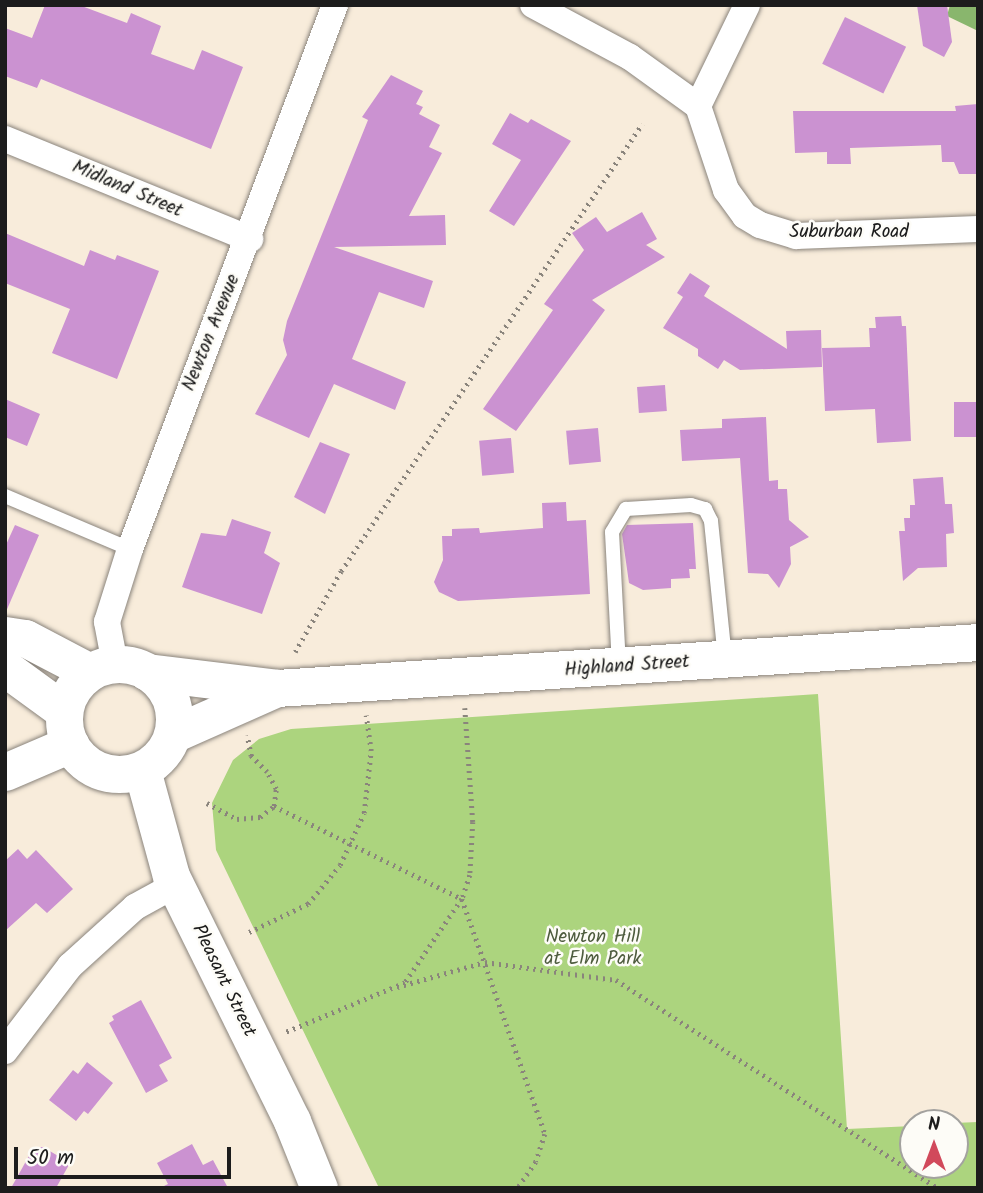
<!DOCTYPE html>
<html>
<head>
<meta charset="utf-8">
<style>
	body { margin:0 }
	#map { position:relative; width:983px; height:1193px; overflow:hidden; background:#f8ecdb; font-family:Kalam,sans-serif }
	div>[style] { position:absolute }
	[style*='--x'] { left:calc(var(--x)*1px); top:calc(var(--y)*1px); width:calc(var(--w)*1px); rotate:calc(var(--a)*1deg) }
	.green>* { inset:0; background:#acd47e }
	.forest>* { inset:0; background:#89b66d }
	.building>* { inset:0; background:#cb92d1; transform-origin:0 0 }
	.path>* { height:4.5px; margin-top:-2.25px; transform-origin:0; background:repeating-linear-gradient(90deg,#8a847c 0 2px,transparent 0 7px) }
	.roads { filter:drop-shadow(0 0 2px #8a847c) drop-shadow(0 0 2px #8a847c) }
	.lane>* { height:14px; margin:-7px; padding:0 7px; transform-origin:7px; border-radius:7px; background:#fff }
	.street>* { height:26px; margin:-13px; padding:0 13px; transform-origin:13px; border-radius:13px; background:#fff }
	.secondary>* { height:37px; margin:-18.5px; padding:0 18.5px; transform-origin:18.5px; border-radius:18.5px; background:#fff }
	.secondary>.ring { margin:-18.5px; padding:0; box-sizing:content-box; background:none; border:37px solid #fff; border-radius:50% }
	span { translate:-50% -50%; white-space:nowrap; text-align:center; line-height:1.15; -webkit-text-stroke:5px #fdfcf7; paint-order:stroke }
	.street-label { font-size:19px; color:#1c1c1c }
	.park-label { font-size:19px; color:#4e5c3e }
	.frame { position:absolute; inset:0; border:7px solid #1c1c1c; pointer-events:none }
	.north { position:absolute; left:899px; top:1109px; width:70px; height:70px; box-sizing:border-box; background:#fdfcf7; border:2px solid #a3a29f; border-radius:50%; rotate:0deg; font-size:19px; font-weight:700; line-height:28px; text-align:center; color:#1c1c1c }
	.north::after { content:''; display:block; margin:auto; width:24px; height:32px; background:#d1495b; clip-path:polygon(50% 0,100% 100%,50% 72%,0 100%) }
	.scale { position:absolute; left:14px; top:1147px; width:217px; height:32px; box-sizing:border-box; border:4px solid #1c1c1c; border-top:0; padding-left:9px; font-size:21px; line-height:24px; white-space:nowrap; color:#1c1c1c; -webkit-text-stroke:5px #fdfcf7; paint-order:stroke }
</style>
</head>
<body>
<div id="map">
	<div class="green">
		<i style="clip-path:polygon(818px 694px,847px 1129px,913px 1126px,913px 1165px,955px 1165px,954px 1123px,978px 1122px,978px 1188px,379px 1188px,216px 850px,212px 803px,233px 760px,259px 739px,291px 729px)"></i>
	</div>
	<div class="forest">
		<i style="clip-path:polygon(950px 5px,978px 5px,978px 31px,947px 16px)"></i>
	</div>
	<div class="building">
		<i style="clip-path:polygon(45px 5px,79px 5px,127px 23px,131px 13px,161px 26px,151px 54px,194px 70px,202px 50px,243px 67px,211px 149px,41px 79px,37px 88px,5px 76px,5px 28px,32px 38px)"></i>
		<i style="clip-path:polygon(917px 5px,947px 5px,952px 42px,944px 57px,923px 46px)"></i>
		<i style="left:845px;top:17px;width:68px;height:52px;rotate:26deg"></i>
		<i style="clip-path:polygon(391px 75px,423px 91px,416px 104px,423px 107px,419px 114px,440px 125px,429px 147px,442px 153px,409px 216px,445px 215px,446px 245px,334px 247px,433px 281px,424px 308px,379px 292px,352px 359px,406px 382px,395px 410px,334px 384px,309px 438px,255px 414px,287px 355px,283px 340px,287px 321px,368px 120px,362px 117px)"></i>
		<i style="clip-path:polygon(978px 104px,978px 174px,959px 174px,954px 162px,942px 162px,941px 145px,850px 148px,851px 164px,827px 164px,827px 152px,795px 153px,793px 111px,956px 111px,955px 106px)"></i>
		<i style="clip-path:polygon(510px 113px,528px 123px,531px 119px,571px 141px,514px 226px,489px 211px,521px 160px,492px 144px)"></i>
		<i style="clip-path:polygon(642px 212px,657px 239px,646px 245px,665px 257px,592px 300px,605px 310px,516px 431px,483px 409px,553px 310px,544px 304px,584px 250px,572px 233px,596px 217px,607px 232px)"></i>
		<i style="clip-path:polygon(5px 233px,84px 266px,90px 250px,115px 260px,117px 255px,159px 271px,117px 379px,52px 353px,70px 309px,5px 283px)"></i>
		<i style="clip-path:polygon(690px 273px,710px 286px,704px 296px,787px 349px,786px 331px,821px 330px,822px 367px,740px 370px,724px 360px,718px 369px,698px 356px,698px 349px,663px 328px,683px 297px,677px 293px)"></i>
		<i style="clip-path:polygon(901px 316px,902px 326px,906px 326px,911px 441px,877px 443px,875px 409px,825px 411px,822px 348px,870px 347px,869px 328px,876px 328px,875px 317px)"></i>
		<i style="left:665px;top:385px;width:26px;height:28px;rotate:86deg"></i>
		<i style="clip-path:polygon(5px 399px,40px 414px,27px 446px,5px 437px)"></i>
		<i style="left:978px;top:402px;width:35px;height:24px;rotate:90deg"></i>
		<i style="clip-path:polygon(766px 417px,769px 481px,778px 480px,778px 489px,787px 489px,789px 520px,809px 537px,790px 547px,791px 564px,779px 588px,768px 574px,748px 573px,740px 458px,682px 461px,680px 430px,722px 428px,722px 419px)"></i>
		<i style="left:598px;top:428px;width:34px;height:32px;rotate:85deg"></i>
		<i style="left:511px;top:438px;width:35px;height:32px;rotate:85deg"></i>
		<i style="clip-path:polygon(320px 442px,350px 454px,325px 514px,294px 497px)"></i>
		<i style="clip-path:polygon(943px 477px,945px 504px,952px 504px,954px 533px,946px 534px,947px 567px,918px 568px,903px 581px,899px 531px,905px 531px,904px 518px,910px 518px,910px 505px,915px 505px,913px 479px)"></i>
		<i style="clip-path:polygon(566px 502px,567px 521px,586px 520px,590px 594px,458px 601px,439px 592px,434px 582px,443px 560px,442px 536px,452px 536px,452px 529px,479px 528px,480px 533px,543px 528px,542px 503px)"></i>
		<i style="clip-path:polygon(232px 519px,271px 532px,264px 553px,280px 563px,262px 614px,182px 587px,201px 533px,226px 536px)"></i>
		<i style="clip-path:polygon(693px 523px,696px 569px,689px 569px,690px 578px,671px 579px,671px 588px,643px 590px,629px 583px,622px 534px,627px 525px)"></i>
		<i style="clip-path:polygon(15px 525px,39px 535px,5px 614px,5px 547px)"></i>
		<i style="clip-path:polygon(18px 849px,27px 859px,36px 850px,73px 889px,47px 913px,36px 903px,5px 931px,5px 861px)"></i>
		<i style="clip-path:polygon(141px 1000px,172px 1058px,159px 1065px,168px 1081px,146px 1093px,109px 1023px,114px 1020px,112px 1016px)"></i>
		<i style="clip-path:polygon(87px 1062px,113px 1083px,88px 1114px,84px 1111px,76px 1121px,49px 1100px,73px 1070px,78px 1074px)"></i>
		<i style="clip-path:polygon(192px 1144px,203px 1165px,213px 1160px,228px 1188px,160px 1188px,168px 1184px,157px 1163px)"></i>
		<i style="clip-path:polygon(34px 1147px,43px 1147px,70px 1163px,56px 1188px,11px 1188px)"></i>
	</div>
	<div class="path">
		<i style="--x:295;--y:652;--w:93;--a:-60.4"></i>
		<i style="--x:341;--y:571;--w:539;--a:-56.04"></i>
		<i style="--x:465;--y:708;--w:114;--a:86"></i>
		<i style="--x:473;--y:822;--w:53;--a:93.2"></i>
		<i style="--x:470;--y:875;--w:25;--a:108"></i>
		<i style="--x:462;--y:899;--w:249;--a:70.5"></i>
		<i style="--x:545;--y:1134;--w:29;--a:108"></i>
		<i style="--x:536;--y:1162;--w:32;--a:125"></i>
		<i style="--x:207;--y:803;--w:34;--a:28"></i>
		<i style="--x:237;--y:819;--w:23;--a:-5"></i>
		<i style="--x:260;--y:817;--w:18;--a:-38"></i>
		<i style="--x:274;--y:806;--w:17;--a:-83"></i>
		<i style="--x:276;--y:789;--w:19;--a:-118"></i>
		<i style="--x:267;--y:772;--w:23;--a:-135"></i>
		<i style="--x:251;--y:756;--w:21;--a:-101"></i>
		<i style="--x:274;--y:806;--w:210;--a:26.3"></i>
		<i style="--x:462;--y:899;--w:102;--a:124.2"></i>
		<i style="--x:405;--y:983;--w:131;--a:157.5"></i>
		<i style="--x:249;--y:932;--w:65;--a:-25.4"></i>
		<i style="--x:308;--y:904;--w:50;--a:-50.6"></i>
		<i style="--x:340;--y:865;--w:57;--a:-65.2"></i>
		<i style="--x:364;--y:813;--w:62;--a:-83.6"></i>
		<i style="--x:371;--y:751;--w:36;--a:-98"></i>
		<i style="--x:397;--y:987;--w:91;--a:-15.9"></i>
		<i style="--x:485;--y:962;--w:132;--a:7.8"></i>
		<i style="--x:616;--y:980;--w:382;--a:32.9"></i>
	</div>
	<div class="roads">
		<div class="lane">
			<i style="--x:5;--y:496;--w:136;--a:23"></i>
			<i style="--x:619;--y:666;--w:134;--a:-93"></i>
			<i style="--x:612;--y:532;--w:27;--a:-59"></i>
			<i style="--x:626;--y:509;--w:65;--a:-3.5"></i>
			<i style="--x:691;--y:505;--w:15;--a:16"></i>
			<i style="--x:705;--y:509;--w:13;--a:63"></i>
			<i style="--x:711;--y:521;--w:139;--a:84.2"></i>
		</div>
		<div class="street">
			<i style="--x:533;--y:5;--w:110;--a:28.2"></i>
			<i style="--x:630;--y:57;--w:84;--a:35.8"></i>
			<i style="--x:698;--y:106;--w:89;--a:71.6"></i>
			<i style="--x:726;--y:190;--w:32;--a:54"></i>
			<i style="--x:745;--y:216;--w:17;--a:31"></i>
			<i style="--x:760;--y:225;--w:38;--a:17"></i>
			<i style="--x:796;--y:236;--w:182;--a:-2.2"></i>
			<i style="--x:698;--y:106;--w:112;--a:-64.1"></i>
			<i style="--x:5;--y:139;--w:265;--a:22.2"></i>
			<i style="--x:115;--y:664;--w:43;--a:-100.8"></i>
			<i style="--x:107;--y:622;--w:77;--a:-72.5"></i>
			<i style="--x:130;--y:549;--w:581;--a:-69.35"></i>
			<i style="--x:5;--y:1051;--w:107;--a:-52.6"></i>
			<i style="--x:70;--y:966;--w:88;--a:-42.2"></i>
			<i style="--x:135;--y:907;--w:46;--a:-28.8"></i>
		</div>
		<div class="secondary">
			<i style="--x:5;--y:635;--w:20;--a:9"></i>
			<i style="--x:25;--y:638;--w:73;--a:27.6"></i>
			<i class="ring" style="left:64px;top:664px;width:73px;height:73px"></i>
			<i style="--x:5;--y:668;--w:73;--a:36.1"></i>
			<i style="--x:147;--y:672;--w:131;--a:7"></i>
			<i style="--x:277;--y:688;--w:703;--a:-3.75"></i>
			<i style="--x:173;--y:734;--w:114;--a:-23.9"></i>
			<i style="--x:142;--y:770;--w:110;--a:74.7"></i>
			<i style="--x:171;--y:876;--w:273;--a:63.7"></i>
			<i style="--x:292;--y:1121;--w:72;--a:68.1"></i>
			<i style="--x:5;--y:772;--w:71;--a:-23.3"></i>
		</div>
	</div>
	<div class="street-label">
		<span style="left:127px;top:190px;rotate:23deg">Midland Street</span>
		<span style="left:849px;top:233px">Suburban Road</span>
		<span style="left:212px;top:333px;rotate:-68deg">Newton Avenue</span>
		<span style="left:627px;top:667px;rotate:-4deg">Highland Street</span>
		<span style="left:223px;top:981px;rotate:64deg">Pleasant Street</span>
	</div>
	<div class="park-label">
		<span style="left:593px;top:949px">Newton Hill<br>at Elm Park</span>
	</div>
	<div class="frame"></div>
	<div class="north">N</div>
	<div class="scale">50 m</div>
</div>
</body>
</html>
